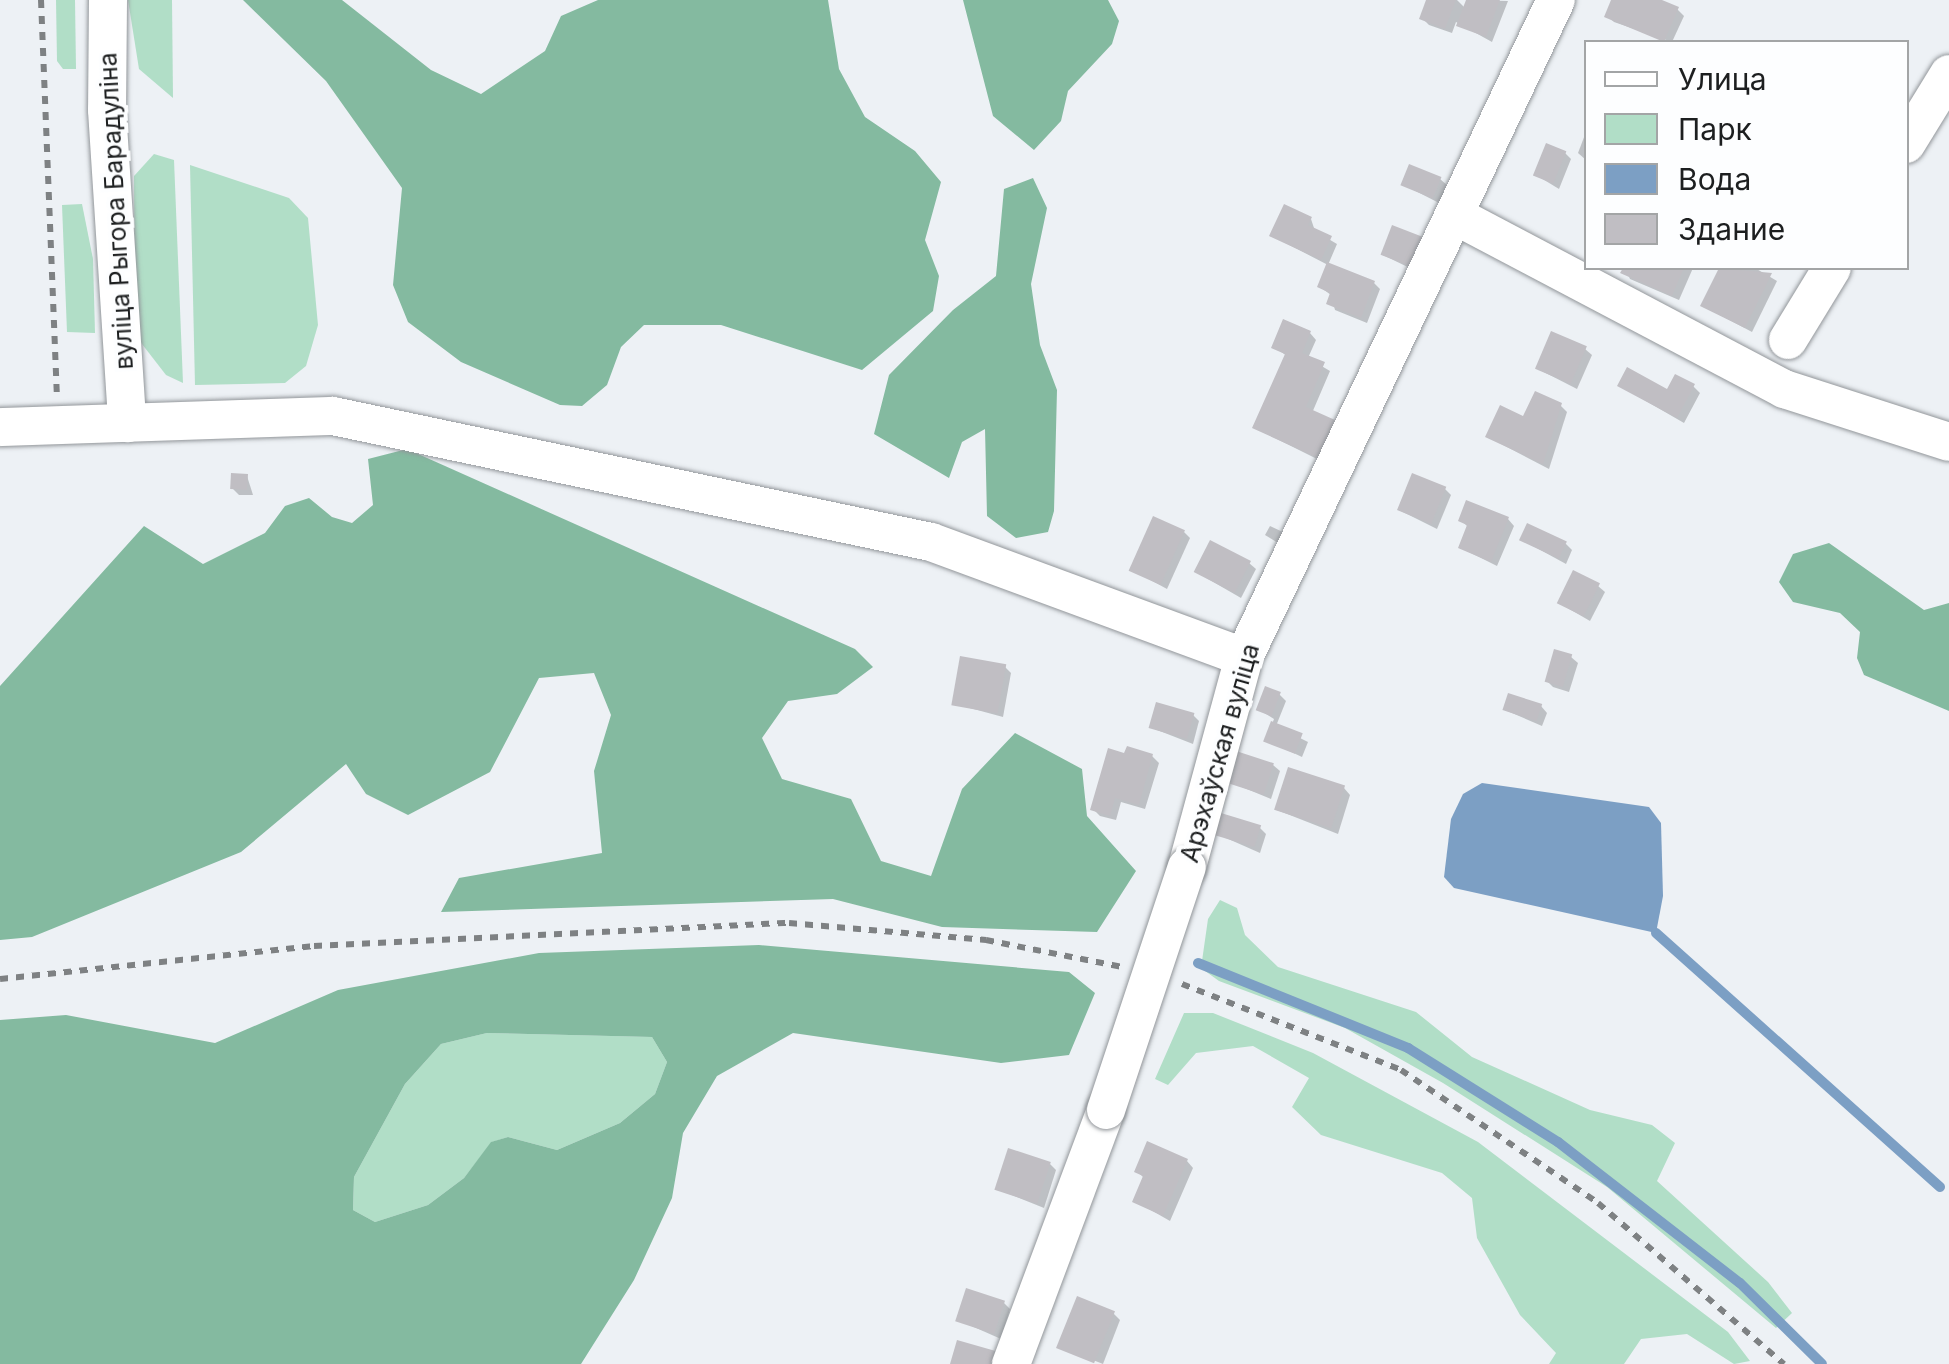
<!DOCTYPE html>
<html>
<head>
<meta charset="utf-8">
<style>
	body { margin:0 }
	#map { position:relative; width:1949px; height:1364px; overflow:hidden; background:#edf1f5; font-family:Inter,sans-serif }
	div>[style] { position:absolute }
	[style*='--x'] { left:calc(var(--x)*1px); top:calc(var(--y)*1px); width:calc(var(--w)*1px); rotate:calc(var(--a)*1deg) }
	.green>* { inset:0; background:#b1dec7 }
	.forest>* { inset:0; background:#84baa0 }
	.water>* { inset:0; background:#7c9fc4 }
	.shadow>* { inset:0; background:#0003 }
	.stream>* { height:10px; margin:-5px; padding:0 5px; transform-origin:5px; border-radius:5px; background:#7c9fc4 }
	.building>* { inset:0; background:#c0bec3; transform-origin:0 0 }
	.path>* { height:6px; margin-top:-3px; transform-origin:0; background:repeating-linear-gradient(90deg,#7e8183 0 8px,transparent 0 16px) }
	.roads { filter:drop-shadow(0 0 2px #92969a) drop-shadow(0 0 2px #92969a) }
	.minor>* { height:38px; margin:-19px; padding:0 19px; transform-origin:19px; border-radius:19px; background:#fff }
	.bridges { filter:drop-shadow(0 0 2px #92969a) drop-shadow(0 0 2px #92969a) }
	.minor-bridge>* { height:38px; margin:-19px; padding:0 19px; transform-origin:19px; border-radius:19px; background:#fff }
	span { translate:-50% -50%; white-space:nowrap; text-align:center; line-height:1.15; -webkit-text-stroke:8px #fdfeff; paint-order:stroke }
	.street-label { font-size:25px; color:#1d1f20 }
	.legend { position:absolute; left:1584px; top:40px; width:325px; height:230px; box-sizing:border-box; background:#fdfeff; border:2px solid #a3a5a6; margin:0; padding:12px 18px; list-style:none; font-size:30px; color:#1d1f20 }
	.legend li { display:flex; align-items:center; gap:20px; height:50px }
	.legend b { width:50px; border:2px solid #a3a5a6 }
</style>
</head>
<body>
<div id="map">
	<div class="green">
		<i style="clip-path:polygon(56px 0,75px 0,76px 69px,63px 69px,57px 61px)"></i>
		<i style="clip-path:polygon(128px 0,172px 0,173px 98px,139px 69px)"></i>
		<i style="clip-path:polygon(154px 154px,174px 160px,183px 383px,166px 375px,135px 335px,134px 176px)"></i>
		<i style="clip-path:polygon(190px 165px,289px 198px,308px 218px,318px 325px,306px 366px,285px 383px,195px 385px)"></i>
		<i style="clip-path:polygon(82px 204px,93px 259px,95px 333px,67px 332px,62px 205px)"></i>
		<i style="clip-path:polygon(1220px 900px,1237px 908px,1245px 935px,1278px 967px,1416px 1012px,1472px 1057px,1590px 1110px,1652px 1125px,1675px 1143px,1657px 1181px,1768px 1282px,1792px 1313px,1776px 1328px,1607px 1187px,1443px 1083px,1345px 1028px,1219px 981px,1201px 968px,1208px 919px)"></i>
		<i style="clip-path:polygon(1184px 1013px,1213px 1013px,1313px 1053px,1478px 1142px,1728px 1332px,1750px 1361px,1734px 1364px,1687px 1334px,1641px 1339px,1624px 1364px,1549px 1364px,1556px 1353px,1520px 1315px,1477px 1238px,1472px 1198px,1442px 1173px,1321px 1135px,1292px 1107px,1309px 1078px,1253px 1046px,1196px 1053px,1168px 1085px,1155px 1079px)"></i>
		<i style="clip-path:polygon(487px 1033px,652px 1037px,667px 1062px,655px 1094px,620px 1123px,557px 1150px,508px 1137px,492px 1142px,464px 1178px,428px 1205px,375px 1222px,353px 1210px,354px 1177px,405px 1084px,441px 1044px)"></i>
	</div>
	<div class="forest">
		<i style="clip-path:polygon(243px 0,342px 0,431px 70px,481px 94px,545px 51px,561px 16px,598px 0,828px 0,839px 69px,865px 117px,915px 151px,941px 182px,925px 240px,939px 276px,933px 311px,862px 370px,721px 325px,644px 325px,621px 347px,607px 385px,582px 406px,560px 405px,461px 362px,408px 322px,393px 285px,402px 188px,326px 81px)"></i>
		<i style="clip-path:polygon(963px 0,1108px 0,1119px 21px,1112px 44px,1068px 91px,1061px 121px,1034px 150px,993px 116px)"></i>
		<i style="clip-path:polygon(1033px 178px,1047px 208px,1031px 284px,1040px 345px,1057px 390px,1054px 511px,1048px 532px,1016px 538px,987px 516px,985px 429px,962px 442px,949px 478px,874px 434px,889px 375px,953px 310px,996px 276px,1004px 189px)"></i>
		<i style="clip-path:polygon(407px 449px,855px 649px,873px 667px,837px 694px,788px 701px,762px 738px,782px 779px,851px 799px,881px 861px,931px 876px,962px 789px,1015px 733px,1082px 769px,1087px 816px,1136px 871px,1097px 932px,942px 927px,833px 899px,441px 912px,459px 878px,602px 853px,594px 771px,611px 715px,594px 673px,539px 678px,490px 772px,408px 815px,366px 794px,346px 764px,241px 852px,32px 937px,0 940px,0 686px,144px 526px,203px 564px,265px 533px,285px 506px,309px 498px,332px 517px,352px 523px,373px 505px,368px 459px)"></i>
		<i style="clip-path:polygon(1829px 543px,1924px 610px,1949px 603px,1949px 711px,1864px 675px,1857px 658px,1860px 632px,1840px 613px,1793px 602px,1779px 582px,1793px 554px)"></i>
		<i style="clip-path:polygon(evenodd,759px 945px,1069px 972px,1095px 993px,1069px 1055px,1001px 1063px,793px 1033px,717px 1076px,683px 1133px,672px 1198px,634px 1280px,581px 1364px,0 1364px,0 1020px,66px 1015px,215px 1043px,338px 990px,539px 953px,759px 945px,487px 1033px,652px 1037px,667px 1062px,655px 1094px,620px 1123px,557px 1150px,508px 1137px,491px 1142px,464px 1178px,428px 1205px,375px 1222px,353px 1210px,354px 1177px,405px 1084px,441px 1044px,487px 1033px)"></i>
	</div>
	<div class="water">
		<i style="clip-path:polygon(1482px 783px,1649px 807px,1661px 823px,1663px 896px,1656px 933px,1454px 888px,1444px 877px,1451px 819px,1463px 794px)"></i>
	</div>
	<div class="shadow">
		<i style="clip-path:polygon(1429px 0,1457px 0,1465px 8px,1468px 0,1508px 1px,1492px 42px,1456px 22px,1452px 33px,1429px 25px,1422px 18px)"></i>
		<i style="clip-path:polygon(1614px 0,1655px 0,1677px 9px,1684px 16px,1672px 42px,1614px 22px,1607px 16px)"></i>
		<i style="clip-path:polygon(1586px 132px,1586px 160px,1578px 153px)"></i>
		<i style="clip-path:polygon(1565px 153px,1571px 159px,1559px 189px,1536px 175px)"></i>
		<i style="clip-path:polygon(1440px 179px,1447px 185px,1439px 203px,1404px 185px)"></i>
		<i style="clip-path:polygon(1311px 219px,1315px 231px,1337px 244px,1328px 265px,1272px 236px)"></i>
		<i style="clip-path:polygon(1394px 228px,1420px 273px,1383px 255px)"></i>
		<i style="clip-path:polygon(1625px 268px,1693px 268px,1679px 300px,1630px 279px)"></i>
		<i style="clip-path:polygon(1722px 268px,1755px 268px,1777px 281px,1752px 332px,1703px 306px)"></i>
		<i style="clip-path:polygon(1374px 283px,1380px 289px,1367px 323px,1335px 310px,1331px 295px,1320px 287px)"></i>
		<i style="clip-path:polygon(1310px 333px,1316px 340px,1308px 358px,1330px 371px,1312px 413px,1340px 429px,1325px 463px,1255px 428px,1287px 356px,1274px 347px)"></i>
		<i style="clip-path:polygon(1585px 349px,1592px 355px,1577px 389px,1538px 369px)"></i>
		<i style="clip-path:polygon(1620px 386px,1668px 392px,1693px 386px,1700px 393px,1684px 423px)"></i>
		<i style="clip-path:polygon(1560px 405px,1567px 412px,1549px 469px,1488px 437px)"></i>
		<i style="clip-path:polygon(247px 476px,253px 495px,239px 495px,232px 488px)"></i>
		<i style="clip-path:polygon(1445px 489px,1451px 495px,1437px 529px,1399px 510px)"></i>
		<i style="clip-path:polygon(1508px 519px,1514px 526px,1497px 566px,1461px 548px,1469px 528px,1461px 520px)"></i>
		<i style="clip-path:polygon(1270px 526px,1285px 533px,1286px 548px,1265px 535px)"></i>
		<i style="clip-path:polygon(1184px 532px,1190px 538px,1167px 589px,1132px 570px)"></i>
		<i style="clip-path:polygon(1522px 540px,1566px 544px,1572px 550px,1566px 564px)"></i>
		<i style="clip-path:polygon(1249px 563px,1256px 569px,1241px 598px,1196px 572px)"></i>
		<i style="clip-path:polygon(1598px 586px,1605px 592px,1590px 621px,1559px 603px)"></i>
		<i style="clip-path:polygon(1571px 657px,1578px 663px,1569px 692px,1553px 687px,1547px 681px)"></i>
		<i style="clip-path:polygon(1004px 666px,1011px 673px,1003px 717px,955px 704px)"></i>
		<i style="clip-path:polygon(1279px 694px,1286px 701px,1276px 726px,1308px 742px,1302px 757px,1266px 740px,1274px 719px,1258px 709px)"></i>
		<i style="clip-path:polygon(1541px 706px,1547px 713px,1542px 726px,1505px 710px)"></i>
		<i style="clip-path:polygon(1193px 715px,1199px 721px,1193px 744px,1152px 728px)"></i>
		<i style="clip-path:polygon(1152px 756px,1159px 763px,1145px 809px,1121px 802px,1116px 820px,1100px 816px,1093px 809px)"></i>
		<i style="clip-path:polygon(1273px 765px,1280px 771px,1271px 799px,1225px 780px)"></i>
		<i style="clip-path:polygon(1344px 788px,1350px 795px,1338px 834px,1277px 810px)"></i>
		<i style="clip-path:polygon(1260px 828px,1266px 834px,1260px 853px,1217px 834px)"></i>
		<i style="clip-path:polygon(1187px 1161px,1193px 1168px,1170px 1221px,1135px 1201px,1145px 1179px,1137px 1171px)"></i>
		<i style="clip-path:polygon(1050px 1164px,1056px 1170px,1044px 1208px,997px 1189px)"></i>
		<i style="clip-path:polygon(1004px 1303px,1010px 1309px,1001px 1339px,958px 1320px)"></i>
		<i style="clip-path:polygon(1113px 1313px,1120px 1320px,1103px 1364px,1060px 1347px)"></i>
	</div>
	<div class="stream">
		<i style="--x:1656;--y:933;--w:381;--a:41.8"></i>
		<i style="--x:1198;--y:963;--w:227;--a:22"></i>
		<i style="--x:1408;--y:1048;--w:177;--a:32.1"></i>
		<i style="--x:1558;--y:1142;--w:230;--a:37.8"></i>
		<i style="--x:1740;--y:1283;--w:115;--a:44.6"></i>
	</div>
	<div class="building">
		<i style="clip-path:polygon(1426px 0,1456px 0,1445px 29px,1419px 19px)"></i>
		<i style="clip-path:polygon(1466px 0,1500px 0,1486px 37px,1456px 26px)"></i>
		<i style="clip-path:polygon(1611px 0,1662px 0,1679px 7px,1664px 42px,1604px 17px)"></i>
		<i style="left:1546px;top:143px;width:22px;height:35px;rotate:22deg"></i>
		<i style="left:1409px;top:164px;width:35px;height:23px;rotate:22deg"></i>
		<i style="clip-path:polygon(1284px 204px,1312px 217px,1308px 225px,1332px 236px,1321px 260px,1269px 236px)"></i>
		<i style="left:1392px;top:225px;width:36px;height:32px;rotate:21deg"></i>
		<i style="clip-path:polygon(1327px 262px,1375px 281px,1361px 318px,1326px 304px,1330px 293px,1317px 287px)"></i>
		<i style="clip-path:polygon(1623px 268px,1684px 268px,1672px 296px,1620px 273px)"></i>
		<i style="clip-path:polygon(1719px 268px,1772px 273px,1745px 328px,1700px 306px)"></i>
		<i style="clip-path:polygon(1283px 319px,1311px 331px,1302px 353px,1325px 362px,1306px 407px,1335px 420px,1318px 458px,1252px 428px,1285px 354px,1271px 348px)"></i>
		<i style="left:1551px;top:331px;width:39px;height:41px;rotate:23deg"></i>
		<i style="clip-path:polygon(1627px 367px,1667px 389px,1675px 374px,1695px 384px,1677px 418px,1617px 386px)"></i>
		<i style="clip-path:polygon(1535px 391px,1562px 403px,1543px 464px,1485px 437px,1500px 405px,1523px 416px)"></i>
		<i style="left:231px;top:473px;width:17px;height:16px;rotate:3deg"></i>
		<i style="left:1412px;top:473px;width:37px;height:40px;rotate:22deg"></i>
		<i style="clip-path:polygon(1466px 500px,1509px 517px,1491px 562px,1458px 548px,1467px 525px,1458px 521px)"></i>
		<i style="left:1153px;top:516px;width:35px;height:60px;rotate:24deg"></i>
		<i style="left:1527px;top:523px;width:44px;height:19px;rotate:25deg"></i>
		<i style="left:1210px;top:540px;width:46px;height:36px;rotate:27deg"></i>
		<i style="left:1573px;top:570px;width:30px;height:37px;rotate:26deg"></i>
		<i style="left:1554px;top:649px;width:19px;height:34px;rotate:16deg"></i>
		<i style="left:960px;top:656px;width:47px;height:50px;rotate:10deg"></i>
		<i style="left:1265px;top:686px;width:17px;height:26px;rotate:21deg"></i>
		<i style="left:1508px;top:693px;width:36px;height:18px;rotate:18deg"></i>
		<i style="left:1156px;top:702px;width:40px;height:27px;rotate:16deg"></i>
		<i style="left:1271px;top:721px;width:34px;height:22px;rotate:21deg"></i>
		<i style="clip-path:polygon(1127px 746px,1153px 754px,1139px 805px,1115px 798px,1110px 816px,1090px 810px,1108px 748px,1124px 753px)"></i>
		<i style="left:1233px;top:750px;width:43px;height:33px;rotate:18deg"></i>
		<i style="left:1288px;top:767px;width:60px;height:45px;rotate:18deg"></i>
		<i style="left:1221px;top:813px;width:42px;height:23px;rotate:17deg"></i>
		<i style="clip-path:polygon(1147px 1141px,1188px 1159px,1163px 1216px,1132px 1202px,1143px 1176px,1134px 1172px)"></i>
		<i style="left:1008px;top:1148px;width:45px;height:44px;rotate:18deg"></i>
		<i style="left:966px;top:1288px;width:41px;height:35px;rotate:18deg"></i>
		<i style="left:1077px;top:1296px;width:41px;height:56px;rotate:22deg"></i>
		<i style="clip-path:polygon(957px 1340px,999px 1352px,995px 1364px,950px 1364px)"></i>
	</div>
	<div class="path">
		<i style="--x:41;--y:0;--w:393;--a:87.7"></i>
		<i style="--x:0;--y:979;--w:316;--a:-6"></i>
		<i style="--x:314;--y:946;--w:476;--a:-2.8"></i>
		<i style="--x:789;--y:923;--w:198;--a:4.9"></i>
		<i style="--x:986;--y:940;--w:139;--a:11.2"></i>
		<i style="--x:1182;--y:984;--w:235;--a:21.4"></i>
		<i style="--x:1401;--y:1070;--w:238;--a:34"></i>
		<i style="--x:1598;--y:1203;--w:246;--a:40.9"></i>
	</div>
	<div class="roads">
		<div class="minor">
			<i style="--x:108;--y:0;--w:110;--a:90.5"></i>
			<i style="--x:107;--y:110;--w:314;--a:86.3"></i>
			<i style="--x:1906;--y:144;--w:82;--a:-58.4"></i>
			<i style="--x:1458;--y:217;--w:369;--a:27.8"></i>
			<i style="--x:1784;--y:389;--w:173;--a:17.8"></i>
			<i style="--x:1788;--y:340;--w:84;--a:-58.6"></i>
			<i style="--x:0;--y:427;--w:333;--a:-1.9"></i>
			<i style="--x:333;--y:416;--w:611;--a:11.9"></i>
			<i style="--x:931;--y:542;--w:333;--a:20.2"></i>
			<i style="--x:1187;--y:867;--w:218;--a:-74.8"></i>
			<i style="--x:1244;--y:657;--w:727;--a:-64.6"></i>
			<i style="--x:1011;--y:1364;--w:271;--a:-69.5"></i>
		</div>
	</div>
	<div class="bridges">
		<div class="minor-bridge">
			<i style="--x:1106;--y:1110;--w:256;--a:-71.6"></i>
		</div>
	</div>
	<div class="street-label">
		<span style="left:116px;top:211px;rotate:-93deg">вуліца Рыгора Барадуліна</span>
		<span style="left:1220px;top:753px;rotate:-74deg">Арэхаўская вуліца</span>
	</div>
	<ul class="legend">
	<li><b style="height:12px;background:#fff"></b>Улица</li>
	<li><b style="height:28px;background:#b1dec7"></b>Парк</li>
	<li><b style="height:28px;background:#7c9fc4"></b>Вода</li>
	<li><b style="height:28px;background:#c0bec3"></b>Здание</li>
	</ul>
</div>
</body>
</html>
